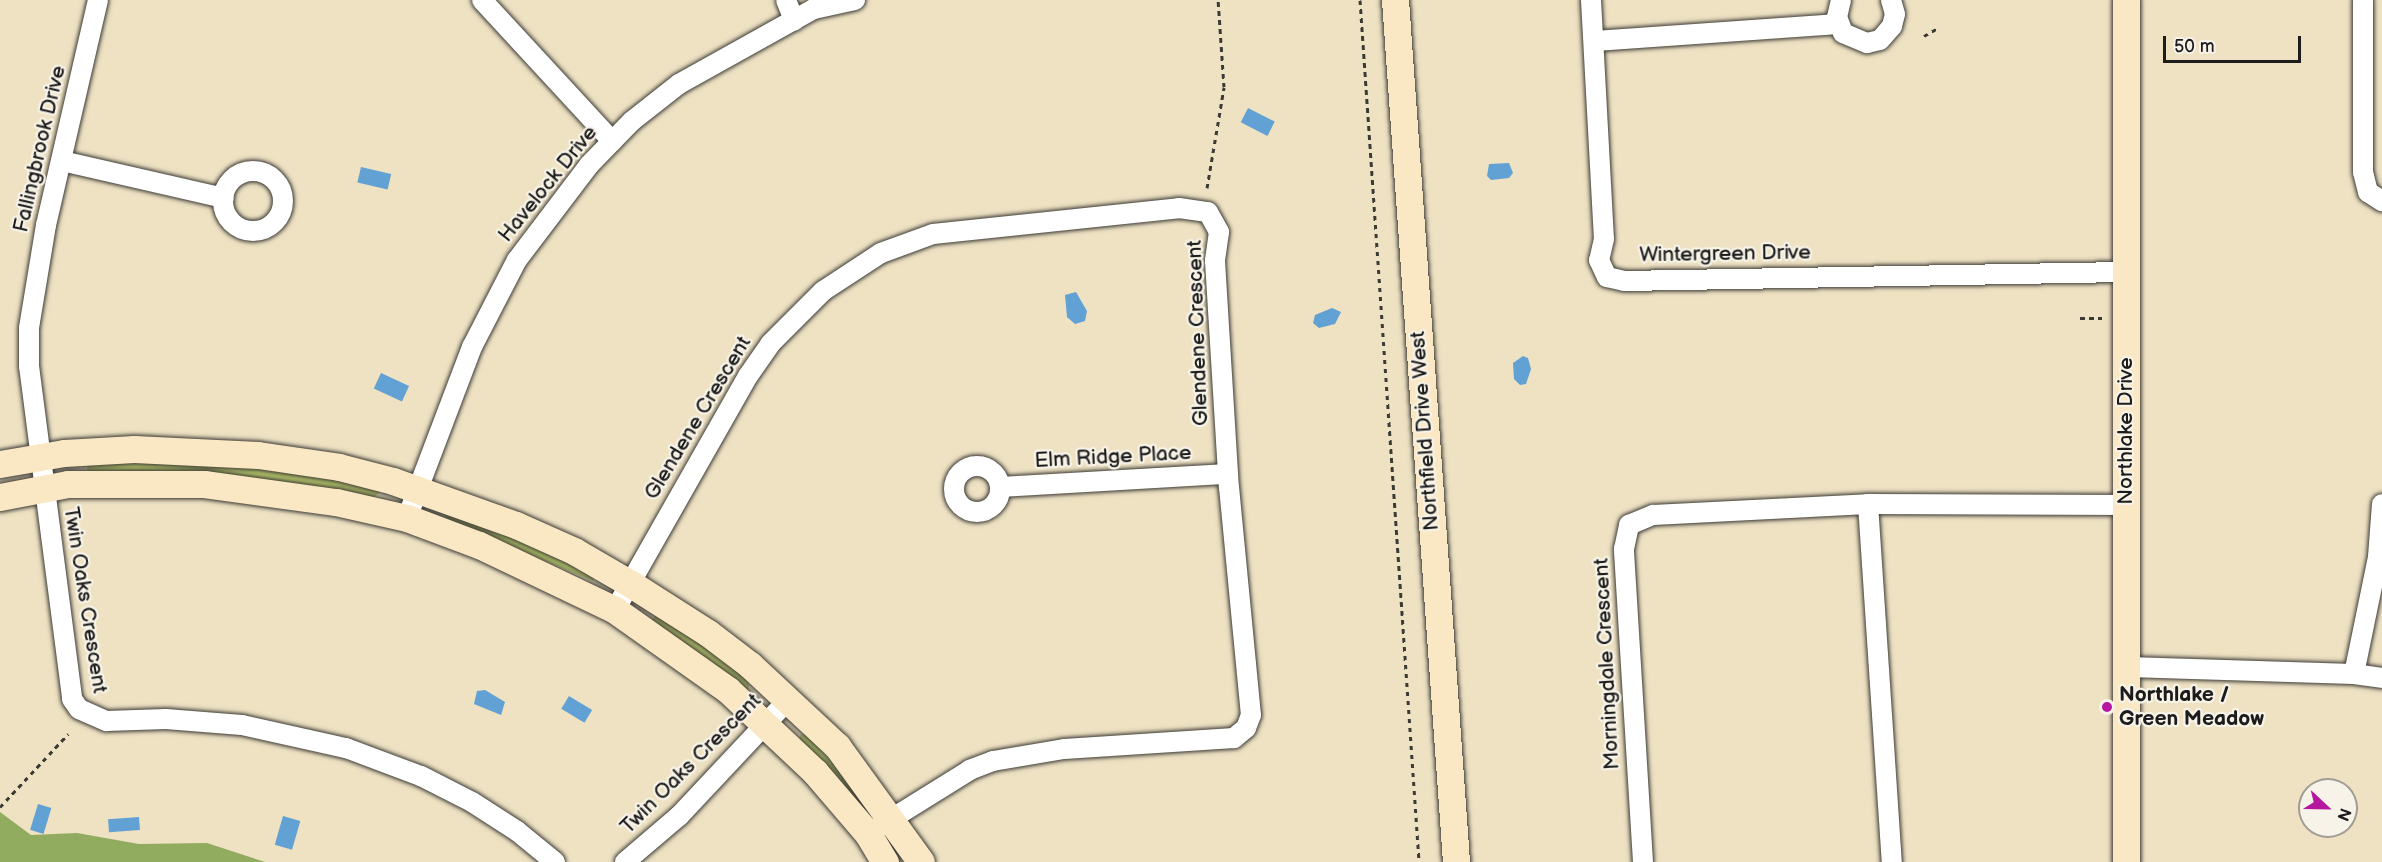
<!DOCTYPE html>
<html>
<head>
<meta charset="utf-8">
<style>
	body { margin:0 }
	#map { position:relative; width:2382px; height:862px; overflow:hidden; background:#eee2c3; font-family:"Balsamiq Sans",sans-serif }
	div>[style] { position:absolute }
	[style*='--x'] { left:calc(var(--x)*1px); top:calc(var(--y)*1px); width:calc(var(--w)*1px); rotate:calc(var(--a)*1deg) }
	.green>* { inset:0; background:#b7c86b }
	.forest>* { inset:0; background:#91ac5f }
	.water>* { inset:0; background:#61a1d4; transform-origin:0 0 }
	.path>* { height:3px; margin-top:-1.5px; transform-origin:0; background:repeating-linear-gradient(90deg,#3c3a35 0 4.5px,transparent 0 9px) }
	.roads { filter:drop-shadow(0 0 2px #3c3a35) drop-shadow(0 0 2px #3c3a35) }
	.street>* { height:20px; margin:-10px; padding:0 10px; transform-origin:10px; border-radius:10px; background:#fff }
	.street>.ring { margin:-10px; padding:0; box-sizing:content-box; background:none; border:20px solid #fff; border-radius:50% }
	.secondary>* { height:27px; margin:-13.5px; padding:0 13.5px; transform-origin:13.5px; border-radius:13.5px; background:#fae7c3 }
	.dots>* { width:16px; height:16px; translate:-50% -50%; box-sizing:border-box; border:3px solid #f7f3e8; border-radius:50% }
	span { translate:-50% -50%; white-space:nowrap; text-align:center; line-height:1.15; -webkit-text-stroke:4.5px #f7f3e8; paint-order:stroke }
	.street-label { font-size:21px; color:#1c1c1c }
	.poi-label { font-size:21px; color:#1c1c1c; font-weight:700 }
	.left { translate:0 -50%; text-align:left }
	.north { position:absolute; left:2298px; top:778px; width:60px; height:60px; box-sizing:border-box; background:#f7f3e8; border:2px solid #9f9d96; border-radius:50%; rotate:112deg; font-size:16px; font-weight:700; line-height:24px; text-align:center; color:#1c1c1c }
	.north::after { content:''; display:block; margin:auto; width:21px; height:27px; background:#b5179e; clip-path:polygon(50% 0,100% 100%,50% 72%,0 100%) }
	.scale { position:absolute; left:2163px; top:36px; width:138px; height:27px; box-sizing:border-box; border:3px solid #1c1c1c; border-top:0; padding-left:8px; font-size:18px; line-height:21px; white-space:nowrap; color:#1c1c1c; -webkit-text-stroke:4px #f7f3e8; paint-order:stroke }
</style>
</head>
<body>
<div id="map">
	<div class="green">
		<i style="clip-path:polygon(88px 462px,245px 464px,336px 476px,381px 491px,372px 499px,93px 472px,87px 470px)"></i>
		<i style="clip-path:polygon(447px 509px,513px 533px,594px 577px,593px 581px,446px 519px)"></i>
		<i style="clip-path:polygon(657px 614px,750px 678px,748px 691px,650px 621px)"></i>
		<i style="clip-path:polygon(801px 734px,806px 735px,842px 773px,861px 799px,857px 803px,798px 743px)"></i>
	</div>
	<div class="forest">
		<i style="clip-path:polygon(0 812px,31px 835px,77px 833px,139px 844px,207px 843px,265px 862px,0 862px)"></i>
	</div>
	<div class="water">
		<i style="left:1248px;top:108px;width:30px;height:16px;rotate:27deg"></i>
		<i style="clip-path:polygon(1509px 163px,1513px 173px,1509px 178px,1491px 180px,1487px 176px,1489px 164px)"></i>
		<i style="left:361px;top:167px;width:31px;height:16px;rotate:13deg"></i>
		<i style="clip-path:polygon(1076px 292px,1087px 311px,1085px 321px,1075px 324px,1067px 317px,1065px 295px)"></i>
		<i style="clip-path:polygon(1332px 308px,1341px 312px,1335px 324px,1319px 328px,1313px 323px,1315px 315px)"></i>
		<i style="clip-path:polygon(1523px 356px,1528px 358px,1531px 369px,1526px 384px,1520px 385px,1514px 379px,1513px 363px)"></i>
		<i style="left:381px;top:373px;width:31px;height:17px;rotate:25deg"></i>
		<i style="clip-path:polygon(485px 690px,505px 702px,501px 715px,474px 704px,477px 691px)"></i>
		<i style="left:569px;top:696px;width:27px;height:15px;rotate:31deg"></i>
		<i style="left:38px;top:804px;width:14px;height:27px;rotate:17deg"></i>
		<i style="left:283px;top:816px;width:18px;height:30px;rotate:16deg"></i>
		<i style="left:139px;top:817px;width:13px;height:31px;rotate:86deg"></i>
	</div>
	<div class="path">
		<i style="--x:1360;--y:0;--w:864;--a:86.08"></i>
		<i style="--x:1924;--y:36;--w:16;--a:-30"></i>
		<i style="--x:1207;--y:188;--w:102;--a:-80.4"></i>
		<i style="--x:1224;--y:87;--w:87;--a:-93.9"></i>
		<i style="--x:2080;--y:318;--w:22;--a:0"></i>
		<i style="--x:0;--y:807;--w:100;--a:-47"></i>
	</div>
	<div class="roads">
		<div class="street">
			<i style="--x:98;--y:0;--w:231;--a:103"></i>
			<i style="--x:46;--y:225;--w:104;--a:99.4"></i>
			<i style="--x:29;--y:328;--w:38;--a:90"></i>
			<i style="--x:29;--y:366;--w:336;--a:82.6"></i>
			<i style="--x:72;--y:699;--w:12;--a:55"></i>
			<i style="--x:79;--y:709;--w:30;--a:24"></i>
			<i style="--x:106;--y:721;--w:60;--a:-1.9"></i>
			<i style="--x:166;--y:719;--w:76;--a:4.5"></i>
			<i style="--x:242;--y:725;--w:107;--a:12.5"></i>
			<i style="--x:346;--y:748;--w:80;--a:20.5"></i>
			<i style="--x:421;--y:776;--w:57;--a:27"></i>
			<i style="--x:472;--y:802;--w:54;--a:32.8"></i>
			<i style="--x:517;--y:831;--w:49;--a:39.2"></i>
			<i style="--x:482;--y:0;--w:192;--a:47.3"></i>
			<i style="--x:786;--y:0;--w:22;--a:68"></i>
			<i style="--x:1591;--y:0;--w:239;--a:86.9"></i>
			<i style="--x:1604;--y:239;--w:22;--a:103"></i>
			<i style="--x:1599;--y:260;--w:19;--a:65"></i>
			<i style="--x:1607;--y:277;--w:17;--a:13"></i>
			<i style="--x:1624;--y:281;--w:501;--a:-1.03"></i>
			<i style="--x:1841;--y:0;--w:17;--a:103"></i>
			<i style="--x:1837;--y:17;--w:17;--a:69"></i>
			<i style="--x:1843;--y:33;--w:26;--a:23"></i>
			<i style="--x:1867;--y:43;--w:13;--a:-13"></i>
			<i style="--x:1880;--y:40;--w:18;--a:-49"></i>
			<i style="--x:1892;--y:26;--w:12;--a:-76"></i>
			<i style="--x:1895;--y:14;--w:15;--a:-106"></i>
			<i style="--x:2363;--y:0;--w:172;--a:90"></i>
			<i style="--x:2363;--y:172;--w:21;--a:76"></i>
			<i style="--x:2368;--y:192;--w:17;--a:33"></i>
			<i style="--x:1595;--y:41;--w:244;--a:-4"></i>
			<i style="--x:62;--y:161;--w:166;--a:12.9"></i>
			<i class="ring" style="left:223px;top:171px;width:40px;height:40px"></i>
			<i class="ring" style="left:954px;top:466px;width:26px;height:26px"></i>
			<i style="--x:1000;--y:487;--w:228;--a:-3.3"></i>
			<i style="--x:1868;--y:504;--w:359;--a:86.2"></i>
			<i style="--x:407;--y:518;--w:183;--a:-69.2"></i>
			<i style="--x:472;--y:347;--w:98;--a:-62.7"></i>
			<i style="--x:517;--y:260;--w:119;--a:-52.8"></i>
			<i style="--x:589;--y:165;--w:62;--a:-45.7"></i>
			<i style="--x:632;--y:121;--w:60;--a:-38.2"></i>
			<i style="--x:679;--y:84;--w:154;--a:-29.1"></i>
			<i style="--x:814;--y:9;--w:42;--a:-12.4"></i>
			<i style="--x:615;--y:610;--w:269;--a:-60.4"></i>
			<i style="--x:748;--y:376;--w:39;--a:-55"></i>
			<i style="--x:770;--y:344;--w:75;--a:-45"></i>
			<i style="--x:823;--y:291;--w:69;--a:-33.2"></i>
			<i style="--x:881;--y:253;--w:55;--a:-20.1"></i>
			<i style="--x:933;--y:234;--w:247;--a:-6"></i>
			<i style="--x:1179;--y:208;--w:29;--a:8"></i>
			<i style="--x:1208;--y:212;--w:23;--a:61"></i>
			<i style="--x:1219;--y:232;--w:29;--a:98"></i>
			<i style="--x:1215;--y:261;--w:226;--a:86.5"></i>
			<i style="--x:1229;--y:487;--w:229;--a:84.5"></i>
			<i style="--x:1251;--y:715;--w:14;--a:111"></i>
			<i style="--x:1246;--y:728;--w:16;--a:140"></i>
			<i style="--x:1234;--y:738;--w:170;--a:176.3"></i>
			<i style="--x:1064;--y:749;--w:72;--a:170.4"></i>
			<i style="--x:993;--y:761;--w:25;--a:159"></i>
			<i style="--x:970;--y:770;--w:106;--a:148.1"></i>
			<i style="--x:2128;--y:667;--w:226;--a:1.8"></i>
			<i style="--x:2354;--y:674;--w:28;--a:8"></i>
			<i style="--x:2354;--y:674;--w:119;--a:-78.4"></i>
			<i style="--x:2378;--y:557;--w:53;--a:-85.7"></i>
			<i style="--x:625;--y:862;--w:71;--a:-40.4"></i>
			<i style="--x:679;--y:816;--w:161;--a:-46.8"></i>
			<i style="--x:1643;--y:862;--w:314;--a:-93.5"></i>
			<i style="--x:1624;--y:549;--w:25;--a:-78"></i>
			<i style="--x:1629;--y:525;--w:26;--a:-23"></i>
			<i style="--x:1653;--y:515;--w:215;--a:-2.9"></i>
			<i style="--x:1868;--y:504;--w:259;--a:0.2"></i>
		</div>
		<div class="secondary">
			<i style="--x:1395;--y:0;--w:864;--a:85.95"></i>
			<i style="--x:0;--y:464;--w:65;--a:-9.8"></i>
			<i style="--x:64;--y:453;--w:70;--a:-3.3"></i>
			<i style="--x:134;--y:449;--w:124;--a:2.8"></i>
			<i style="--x:258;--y:455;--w:82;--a:8.4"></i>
			<i style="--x:339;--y:467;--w:56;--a:14.5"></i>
			<i style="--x:393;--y:481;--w:131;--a:19.7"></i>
			<i style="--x:516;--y:525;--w:64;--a:24.1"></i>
			<i style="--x:574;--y:551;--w:66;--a:30.1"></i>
			<i style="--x:631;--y:584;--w:91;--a:32.5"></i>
			<i style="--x:708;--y:633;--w:53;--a:37.3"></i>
			<i style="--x:750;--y:665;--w:119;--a:43"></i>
			<i style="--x:837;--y:746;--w:143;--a:54.1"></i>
			<i style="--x:0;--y:497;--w:69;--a:-10.8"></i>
			<i style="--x:68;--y:484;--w:136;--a:0"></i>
			<i style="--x:204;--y:484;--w:133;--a:7.8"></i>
			<i style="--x:336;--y:502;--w:73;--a:12.7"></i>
			<i style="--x:407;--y:518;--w:77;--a:20.6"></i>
			<i style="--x:479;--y:545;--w:151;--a:25.5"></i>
			<i style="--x:615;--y:610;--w:138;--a:35.3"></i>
			<i style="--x:728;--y:690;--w:120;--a:43.3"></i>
			<i style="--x:815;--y:772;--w:82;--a:49.5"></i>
			<i style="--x:868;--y:834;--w:33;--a:59"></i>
			<i style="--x:2126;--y:862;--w:862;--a:-90"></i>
		</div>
	</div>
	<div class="dots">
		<i style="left:2107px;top:707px;background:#b5179e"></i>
	</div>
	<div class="street-label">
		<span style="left:40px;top:149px;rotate:-77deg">Fallingbrook Drive</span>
		<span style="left:548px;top:184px;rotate:-51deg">Havelock Drive</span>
		<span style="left:1725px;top:254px;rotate:-1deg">Wintergreen Drive</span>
		<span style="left:1198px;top:333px;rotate:-92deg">Glendene Crescent</span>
		<span style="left:698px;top:418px;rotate:-59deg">Glendene Crescent</span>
		<span style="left:1425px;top:431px;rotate:-94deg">Northfield Drive West</span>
		<span style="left:2126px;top:431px;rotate:-90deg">Northlake Drive</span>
		<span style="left:1113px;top:457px;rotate:-3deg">Elm Ridge Place</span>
		<span style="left:85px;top:600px;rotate:81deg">Twin Oaks Crescent</span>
		<span style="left:1607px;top:664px;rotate:-93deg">Morningdale Crescent</span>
		<span style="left:691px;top:764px;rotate:-45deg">Twin Oaks Crescent</span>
	</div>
	<div class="poi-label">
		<span class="left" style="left:2119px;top:707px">Northlake /<br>Green Meadow</span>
	</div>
	<div class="north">N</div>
	<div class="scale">50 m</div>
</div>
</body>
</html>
